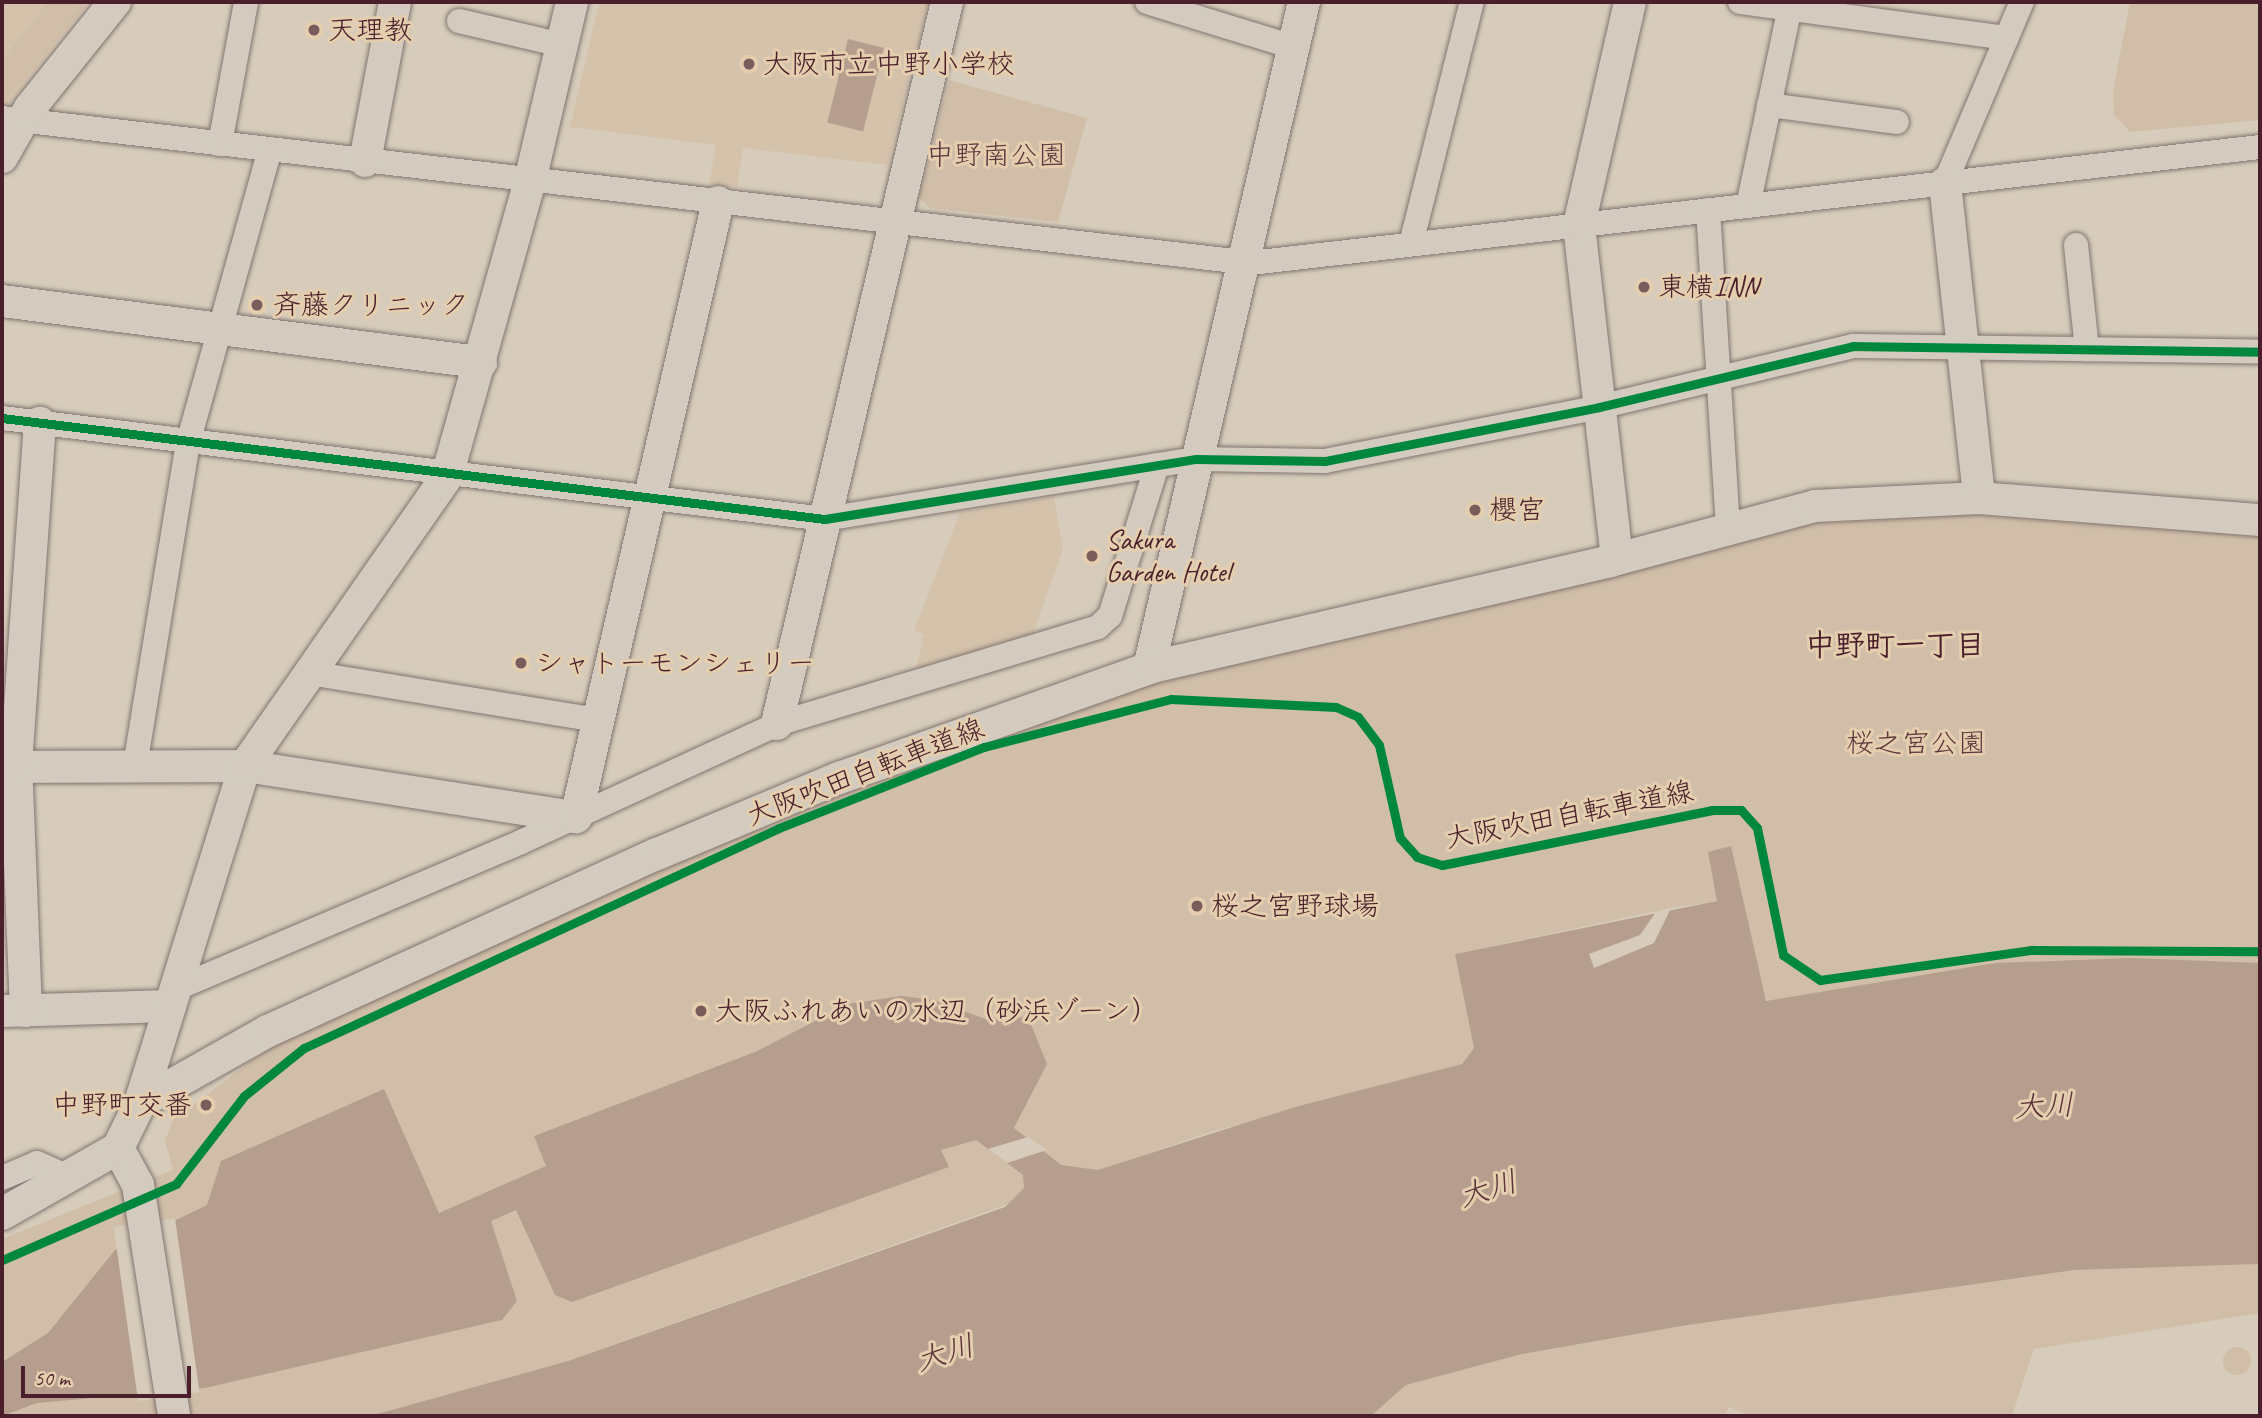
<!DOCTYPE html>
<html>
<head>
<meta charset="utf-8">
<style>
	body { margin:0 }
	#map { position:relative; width:2262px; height:1418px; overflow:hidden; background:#d7ccbb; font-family:Caveat,"Klee One",sans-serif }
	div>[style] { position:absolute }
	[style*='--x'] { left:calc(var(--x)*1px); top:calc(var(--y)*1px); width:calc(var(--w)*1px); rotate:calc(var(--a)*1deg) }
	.built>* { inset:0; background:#d4c2ab }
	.green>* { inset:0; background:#d0bea8 }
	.round { border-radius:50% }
	.water>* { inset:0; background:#b69e8e; transform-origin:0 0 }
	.pier>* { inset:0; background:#d7ccbb; transform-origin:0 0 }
	.roads { filter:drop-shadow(0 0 2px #82756f) drop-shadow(0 0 2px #82756f) }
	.minor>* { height:24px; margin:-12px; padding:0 12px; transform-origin:12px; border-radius:12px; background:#d3cbbf }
	.tertiary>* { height:32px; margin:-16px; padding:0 16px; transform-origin:16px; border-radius:16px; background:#d3cbbf }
	.cycleway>* { height:9px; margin:-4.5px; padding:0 4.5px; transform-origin:4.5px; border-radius:4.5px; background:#00873e }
	.dots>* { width:19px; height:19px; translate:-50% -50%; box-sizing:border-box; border:4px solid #e4ceae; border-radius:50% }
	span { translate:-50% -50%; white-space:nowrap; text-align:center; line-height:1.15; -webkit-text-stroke:6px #e4ceae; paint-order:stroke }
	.poi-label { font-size:28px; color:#4a1f2b }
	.left { translate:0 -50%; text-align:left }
	.right { translate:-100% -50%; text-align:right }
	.park-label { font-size:28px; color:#5d353c }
	.street-label { font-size:28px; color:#4a1f2b }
	.neighbourhood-label { font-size:30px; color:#4a1f2b; font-weight:700 }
	.water-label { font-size:30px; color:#5d343b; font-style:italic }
	.frame { position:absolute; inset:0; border:4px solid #4a1f2b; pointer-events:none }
	.scale { position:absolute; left:21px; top:1366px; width:170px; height:32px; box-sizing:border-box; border:4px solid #4a1f2b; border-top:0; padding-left:9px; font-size:21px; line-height:24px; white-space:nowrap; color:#4a1f2b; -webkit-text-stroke:5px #e4ceae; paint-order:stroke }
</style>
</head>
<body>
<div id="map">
	<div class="built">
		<i style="clip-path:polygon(2px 2px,89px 2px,8px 104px,2px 104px)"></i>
		<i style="clip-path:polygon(599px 2px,928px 2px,888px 165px,743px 148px,737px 187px,709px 184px,716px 145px,570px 127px)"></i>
		<i style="clip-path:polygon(1054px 497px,1063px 549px,1032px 637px,915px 673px,924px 634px,914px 631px,960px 512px)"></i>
	</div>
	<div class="green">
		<i style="clip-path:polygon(48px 2px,89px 2px,2px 104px,2px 61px)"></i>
		<i style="clip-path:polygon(2130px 2px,2260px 2px,2260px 120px,2130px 132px,2114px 115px,2113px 91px)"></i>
		<i style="clip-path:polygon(949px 80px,1087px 118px,1058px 222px,930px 208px,919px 198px)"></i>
		<i style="clip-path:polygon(1956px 512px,2260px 533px,2260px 963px,2024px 962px,1768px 1002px,1717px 901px,1671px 908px,1455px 954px,1474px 1048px,1462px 1064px,1204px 1134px,568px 1361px,370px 1416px,2px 1416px,2px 1239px,173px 1170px,165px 1141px,173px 1120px,278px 1041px,796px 809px,1144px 681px,1812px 518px)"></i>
		<i style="clip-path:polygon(2260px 1264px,2260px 1313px,2034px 1349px,2012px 1416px,1749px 1416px,1729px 1407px,1725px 1416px,1371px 1416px,1406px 1385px,1522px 1354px,1688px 1325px,2075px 1270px)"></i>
		<i class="round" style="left:2223px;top:1347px;width:28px;height:28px"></i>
	</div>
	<div class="water">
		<i style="left:848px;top:39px;width:37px;height:86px;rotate:14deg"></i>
		<i style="clip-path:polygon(1731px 846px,1766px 1001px,1995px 963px,2131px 958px,2260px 963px,2260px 1264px,2075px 1270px,1688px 1325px,1522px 1354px,1406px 1385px,1371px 1416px,370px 1416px,568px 1361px,1005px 1207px,1024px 1188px,1023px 1175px,976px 1140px,941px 1150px,949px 1167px,572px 1302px,555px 1295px,516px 1210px,491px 1221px,517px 1301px,502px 1320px,205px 1388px,37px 1403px,2px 1416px,2px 1362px,48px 1333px,115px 1250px,207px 1205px,221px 1161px,384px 1089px,439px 1213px,546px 1166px,534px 1136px,755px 1052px,848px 1004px,901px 996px,934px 1000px,988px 1020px,1028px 1017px,1047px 1064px,1014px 1128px,1061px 1165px,1098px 1170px,1295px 1107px,1462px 1064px,1474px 1048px,1455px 954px,1717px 901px,1708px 852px)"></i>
	</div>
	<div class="pier">
		<i style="clip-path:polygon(1671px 908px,1654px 943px,1594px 968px,1589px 954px,1640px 935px,1656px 912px)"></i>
		<i style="clip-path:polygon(1028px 1137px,1047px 1150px,1007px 1163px,988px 1149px)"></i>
		<i style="left:175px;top:1218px;width:176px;height:62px;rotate:82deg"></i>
	</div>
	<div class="roads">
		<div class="minor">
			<i style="--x:1147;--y:2;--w:153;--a:17.1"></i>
			<i style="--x:1740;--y:2;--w:269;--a:7.7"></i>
			<i style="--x:459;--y:21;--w:106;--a:13.1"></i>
			<i style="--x:1769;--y:105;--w:129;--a:7.6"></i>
			<i style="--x:2;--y:118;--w:1257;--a:6.62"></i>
			<i style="--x:1251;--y:263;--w:1016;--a:-6.56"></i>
			<i style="--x:220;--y:144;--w:144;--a:-79.6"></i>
			<i style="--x:1945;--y:183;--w:197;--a:-67"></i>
			<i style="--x:1748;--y:206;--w:208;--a:-78.1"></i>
			<i style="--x:1708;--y:210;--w:319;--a:86.4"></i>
			<i style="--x:1411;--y:244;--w:250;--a:-75.9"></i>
			<i style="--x:2076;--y:245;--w:105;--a:84"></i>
			<i style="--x:2;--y:418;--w:829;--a:7"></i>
			<i style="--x:825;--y:519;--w:376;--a:-9.2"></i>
			<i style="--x:1196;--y:459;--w:129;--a:0.9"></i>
			<i style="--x:1325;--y:461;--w:279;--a:-11.1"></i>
			<i style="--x:1599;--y:407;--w:261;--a:-13.5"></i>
			<i style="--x:1853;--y:346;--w:407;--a:0.8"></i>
			<i style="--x:310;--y:673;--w:292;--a:9.3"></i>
			<i style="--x:135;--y:766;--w:327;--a:-80.7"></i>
			<i style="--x:188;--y:443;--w:304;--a:-74.4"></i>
			<i style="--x:175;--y:989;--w:376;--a:-23"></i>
			<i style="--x:521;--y:842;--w:282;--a:-24.7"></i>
			<i style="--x:777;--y:724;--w:335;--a:-16.8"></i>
			<i style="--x:1098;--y:627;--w:16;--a:-43"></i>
			<i style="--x:1110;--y:616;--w:158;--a:-72.7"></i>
			<i style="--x:2;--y:1178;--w:38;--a:-23"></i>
			<i style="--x:37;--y:1163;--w:36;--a:24"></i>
		</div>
		<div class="tertiary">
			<i style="--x:2;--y:157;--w:56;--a:-60.3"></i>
			<i style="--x:30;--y:108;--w:136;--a:-51.3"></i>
			<i style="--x:365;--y:161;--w:162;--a:-79.3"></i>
			<i style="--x:1945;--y:183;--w:317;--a:83.8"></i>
			<i style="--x:2;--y:301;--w:483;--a:7.3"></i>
			<i style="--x:1617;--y:559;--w:336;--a:-96.5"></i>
			<i style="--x:1579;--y:225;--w:229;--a:-77.1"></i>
			<i style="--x:1149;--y:668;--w:684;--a:-76.9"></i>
			<i style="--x:777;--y:724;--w:742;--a:-76.75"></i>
			<i style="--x:2;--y:767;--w:243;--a:-0.2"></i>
			<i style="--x:245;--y:766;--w:335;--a:8.8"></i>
			<i style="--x:576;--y:817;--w:631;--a:-77"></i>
			<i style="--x:2;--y:1011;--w:168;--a:-1.7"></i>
			<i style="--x:26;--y:1011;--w:246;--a:-92.3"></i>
			<i style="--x:16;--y:765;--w:343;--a:-86"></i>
			<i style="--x:140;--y:1103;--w:147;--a:-29.4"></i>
			<i style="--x:268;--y:1031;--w:427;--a:-24.5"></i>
			<i style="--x:657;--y:854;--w:197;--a:-22.7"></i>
			<i style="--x:839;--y:778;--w:332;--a:-19.5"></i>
			<i style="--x:1152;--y:667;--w:470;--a:-13"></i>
			<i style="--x:1610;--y:561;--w:212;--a:-15"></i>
			<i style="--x:1815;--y:506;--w:164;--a:-2.8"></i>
			<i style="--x:1979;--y:498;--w:282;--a:4.5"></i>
			<i style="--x:118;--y:1148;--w:42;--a:61.6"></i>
			<i style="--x:138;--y:1185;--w:234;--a:81.1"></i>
			<i style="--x:2;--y:1214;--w:133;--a:-29.6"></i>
			<i style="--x:118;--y:1148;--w:50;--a:-63.9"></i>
			<i style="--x:140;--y:1103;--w:353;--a:-72.7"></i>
			<i style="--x:245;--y:766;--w:353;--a:-55.1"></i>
			<i style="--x:447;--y:476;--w:306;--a:-74.3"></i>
			<i style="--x:530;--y:181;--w:184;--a:-76.8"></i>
		</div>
	</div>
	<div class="cycleway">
		<i style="--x:2;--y:418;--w:829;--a:7"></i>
		<i style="--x:825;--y:519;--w:376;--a:-9.2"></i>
		<i style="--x:1196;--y:459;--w:129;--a:0.9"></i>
		<i style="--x:1325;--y:461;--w:279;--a:-11.1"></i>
		<i style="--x:1599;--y:407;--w:261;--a:-13.5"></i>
		<i style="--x:1853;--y:346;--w:407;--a:0.8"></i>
		<i style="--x:2;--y:1260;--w:190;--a:-23.6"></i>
		<i style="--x:176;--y:1184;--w:111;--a:-52.3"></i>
		<i style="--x:244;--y:1096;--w:77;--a:-38.7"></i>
		<i style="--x:304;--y:1048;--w:523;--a:-24.85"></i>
		<i style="--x:779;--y:828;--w:220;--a:-21.6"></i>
		<i style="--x:984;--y:747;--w:193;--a:-14.4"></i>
		<i style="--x:1171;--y:699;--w:165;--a:2.8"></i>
		<i style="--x:1336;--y:707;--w:24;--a:24"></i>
		<i style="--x:1358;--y:717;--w:35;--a:53"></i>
		<i style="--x:1379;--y:745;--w:95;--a:77.3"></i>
		<i style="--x:1400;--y:838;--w:25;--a:48"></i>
		<i style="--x:1417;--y:857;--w:26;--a:18"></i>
		<i style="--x:1442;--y:865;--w:276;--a:-11.5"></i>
		<i style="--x:1712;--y:810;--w:29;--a:0"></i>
		<i style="--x:1741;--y:810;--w:24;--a:48"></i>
		<i style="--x:1757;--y:828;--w:130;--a:78.4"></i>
		<i style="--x:1783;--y:955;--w:45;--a:34"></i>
		<i style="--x:1820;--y:980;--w:214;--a:-8.1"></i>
		<i style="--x:2032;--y:950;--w:228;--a:0.3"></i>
	</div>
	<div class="dots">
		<i style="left:314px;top:30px;background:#7b5c5d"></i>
		<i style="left:749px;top:64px;background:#7b5c5d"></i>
		<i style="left:1644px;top:287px;background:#7b5c5d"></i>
		<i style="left:257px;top:305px;background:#7b5c5d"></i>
		<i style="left:1475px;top:510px;background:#7b5c5d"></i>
		<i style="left:1092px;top:556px;background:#7b5c5d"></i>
		<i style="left:521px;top:663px;background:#7b5c5d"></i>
		<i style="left:1197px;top:906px;background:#7b5c5d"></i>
		<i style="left:701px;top:1011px;background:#7b5c5d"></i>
		<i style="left:206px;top:1105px;background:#7b5c5d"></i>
	</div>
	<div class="poi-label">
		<span class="left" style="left:328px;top:30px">天理教</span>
		<span class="left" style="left:763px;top:64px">大阪市立中野小学校</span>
		<span class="left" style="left:1658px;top:287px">東横INN</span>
		<span class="left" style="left:273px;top:305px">斉藤クリニック</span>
		<span class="left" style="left:1489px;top:510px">櫻宮</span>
		<span class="left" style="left:1106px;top:556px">Sakura<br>Garden Hotel</span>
		<span class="left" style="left:535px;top:663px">シャトーモンシェリー</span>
		<span class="left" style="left:1211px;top:906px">桜之宮野球場</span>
		<span class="left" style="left:715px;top:1011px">大阪ふれあいの水辺（砂浜ゾーン）</span>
		<span class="right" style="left:192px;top:1105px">中野町交番</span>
	</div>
	<div class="park-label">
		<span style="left:996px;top:155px">中野南公園</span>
		<span style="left:1916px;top:743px">桜之宮公園</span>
	</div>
	<div class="street-label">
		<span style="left:865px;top:772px;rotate:-21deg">大阪吹田自転車道線</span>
		<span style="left:1569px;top:815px;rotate:-11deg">大阪吹田自転車道線</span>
	</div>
	<div class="neighbourhood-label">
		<span style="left:1895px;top:645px">中野町一丁目</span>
	</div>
	<div class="water-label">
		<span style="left:2044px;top:1106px;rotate:-3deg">大川</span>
		<span style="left:1488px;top:1189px;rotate:-17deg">大川</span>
		<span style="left:945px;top:1353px;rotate:-17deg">大川</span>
	</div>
	<div class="frame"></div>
	<div class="scale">50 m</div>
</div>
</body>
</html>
